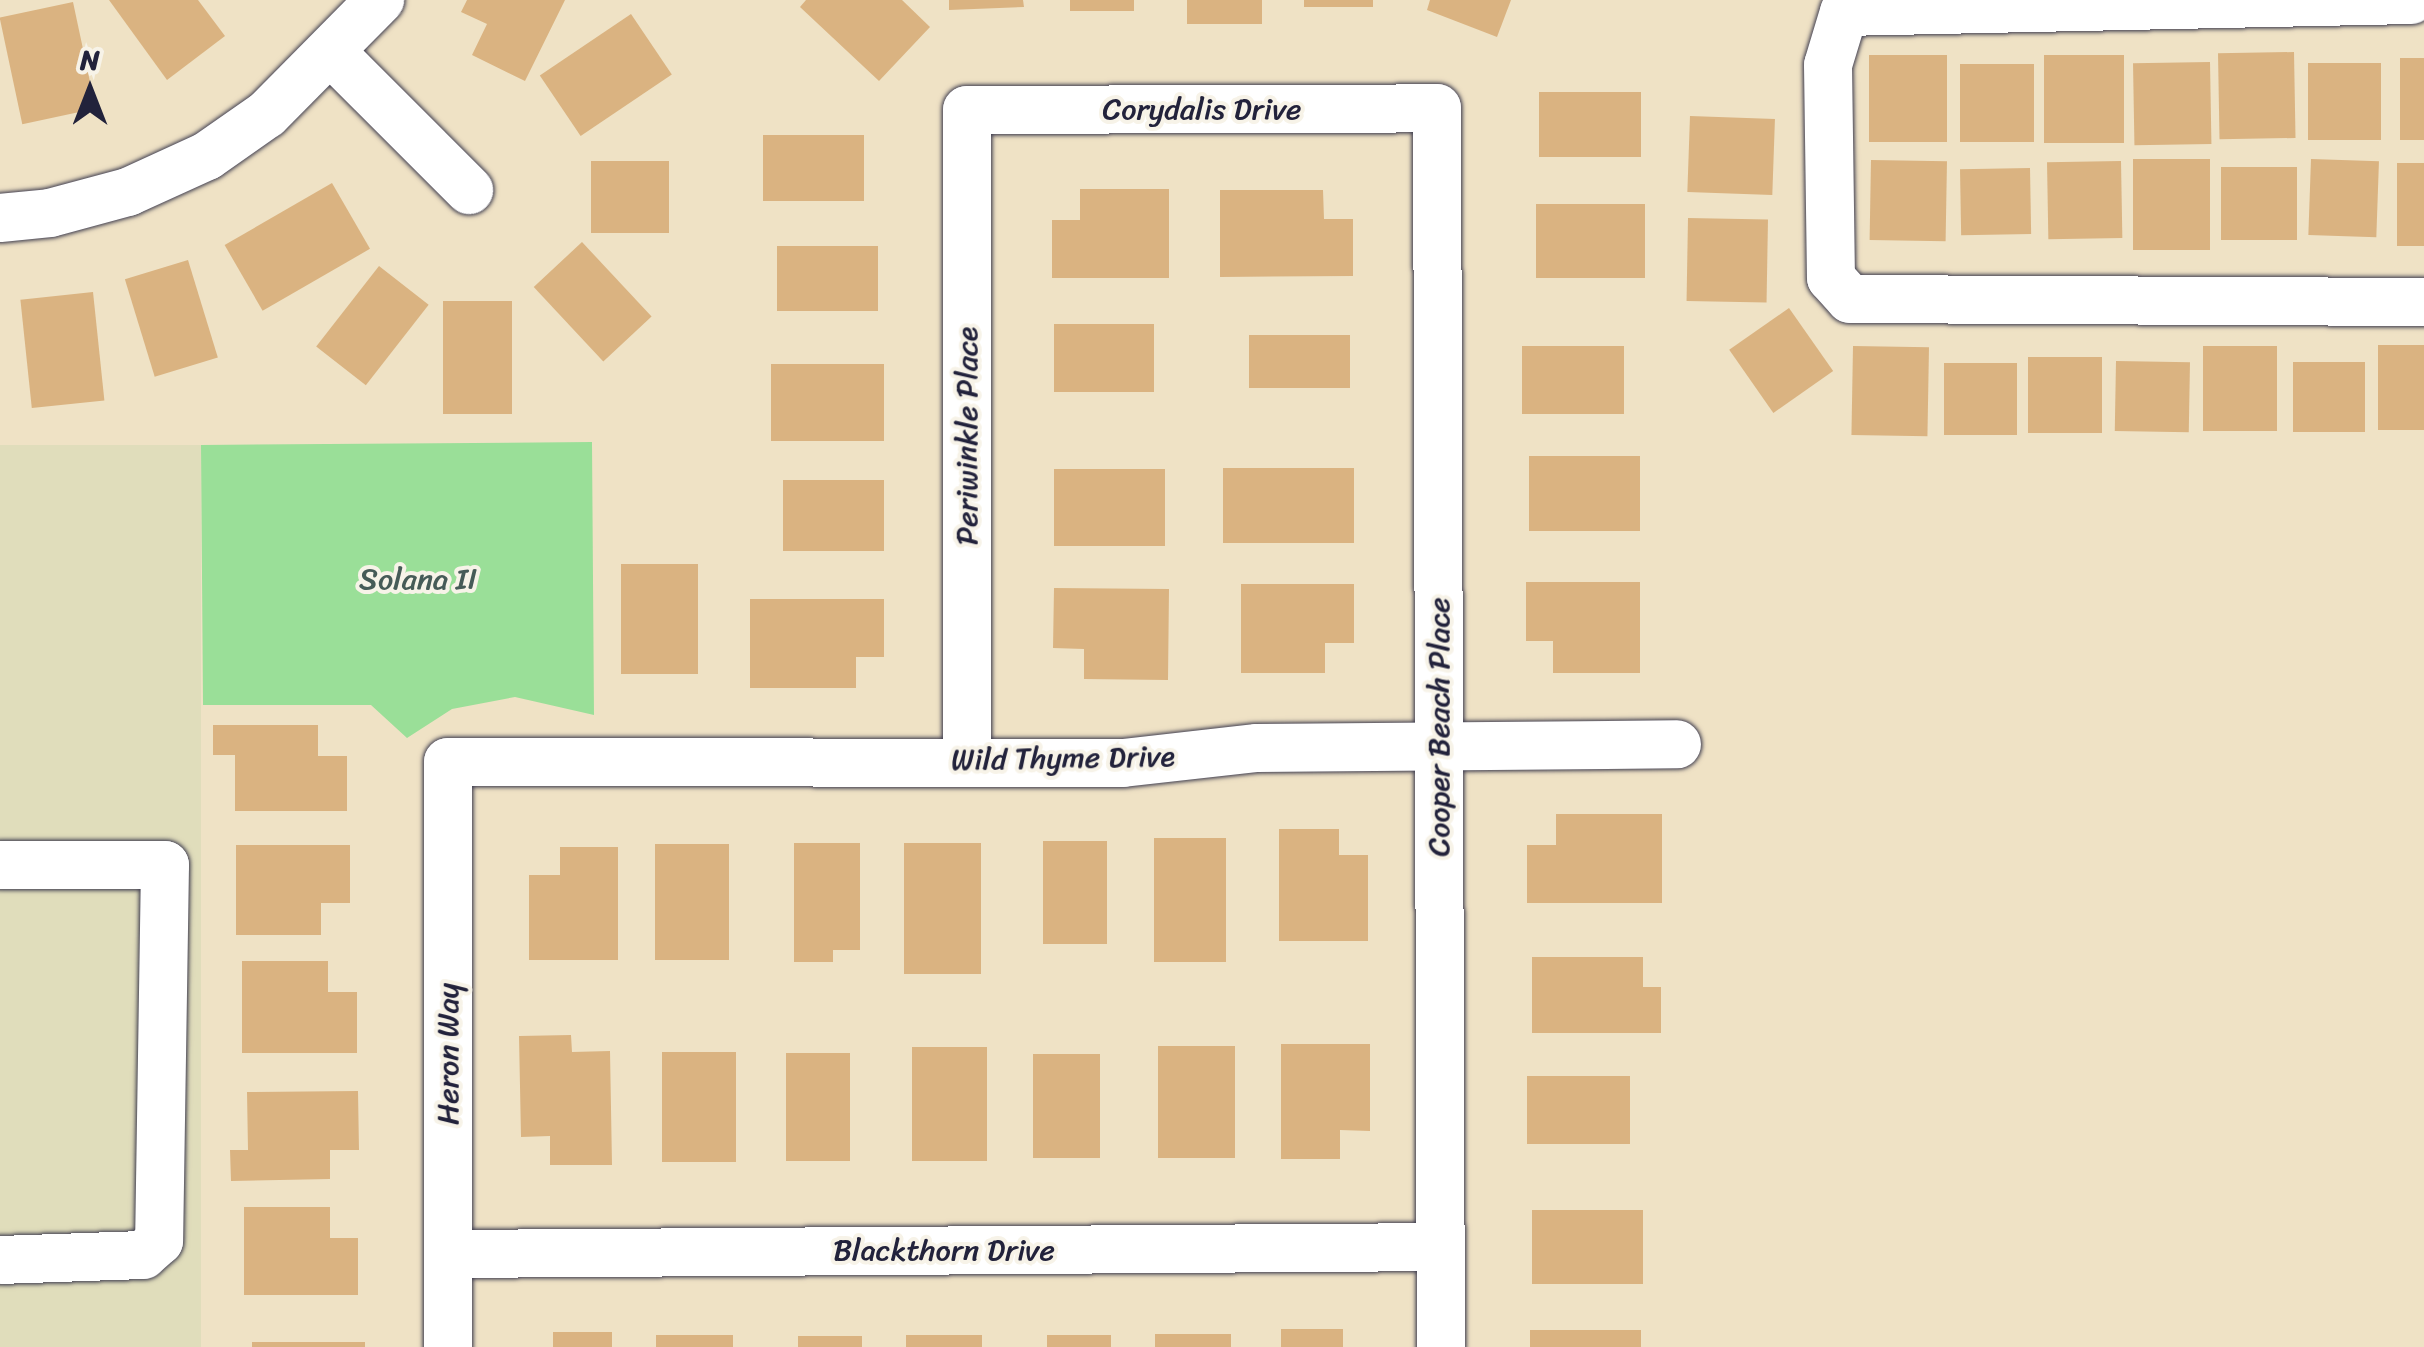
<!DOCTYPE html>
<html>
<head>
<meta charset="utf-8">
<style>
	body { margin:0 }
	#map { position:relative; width:2424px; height:1347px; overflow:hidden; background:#efe2c5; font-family:Sriracha,sans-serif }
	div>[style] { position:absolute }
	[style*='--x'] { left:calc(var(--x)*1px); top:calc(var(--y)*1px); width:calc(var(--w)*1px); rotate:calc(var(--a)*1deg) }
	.built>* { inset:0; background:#e0ddbb; transform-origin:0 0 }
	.green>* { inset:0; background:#9adf98 }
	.building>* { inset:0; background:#dab381; transform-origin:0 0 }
	.roads { filter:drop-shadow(0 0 2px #413f50) drop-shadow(0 0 2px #413f50) }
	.minor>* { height:48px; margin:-24px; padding:0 24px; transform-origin:24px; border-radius:24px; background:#fff }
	span { translate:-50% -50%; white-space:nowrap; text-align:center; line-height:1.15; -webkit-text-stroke:8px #f7f3e8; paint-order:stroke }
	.street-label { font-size:30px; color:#22223b }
	.park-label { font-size:30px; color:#465b57 }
	.north { position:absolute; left:40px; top:40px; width:100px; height:100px; -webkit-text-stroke:8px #f7f3e8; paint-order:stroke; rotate:0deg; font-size:28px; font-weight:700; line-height:40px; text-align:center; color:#22223b }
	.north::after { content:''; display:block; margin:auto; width:35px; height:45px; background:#22223b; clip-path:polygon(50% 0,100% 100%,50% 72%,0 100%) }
</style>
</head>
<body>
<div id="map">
	<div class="built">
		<i style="left:201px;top:445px;width:902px;height:201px;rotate:90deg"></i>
	</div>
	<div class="green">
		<i style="clip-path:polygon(592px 442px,594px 715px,515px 697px,452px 709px,407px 738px,371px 705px,203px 705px,201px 445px)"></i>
	</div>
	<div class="building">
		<i style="clip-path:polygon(109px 0,198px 0,225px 36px,167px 80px)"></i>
		<i style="clip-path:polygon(467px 0,565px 0,525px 81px,472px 55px,487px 24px,461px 12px)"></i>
		<i style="clip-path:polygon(806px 0,902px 0,930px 27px,879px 81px,800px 7px)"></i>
		<i style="clip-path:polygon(949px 0,1023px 0,1024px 7px,949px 10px)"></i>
		<i style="left:1070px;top:0;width:64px;height:11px"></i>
		<i style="left:1187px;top:0;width:75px;height:24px"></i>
		<i style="left:1304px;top:0;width:69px;height:7px"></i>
		<i style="clip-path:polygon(1430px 0,1511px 0,1497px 37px,1427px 10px)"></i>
		<i style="left:73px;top:2px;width:109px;height:75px;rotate:78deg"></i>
		<i style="left:631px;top:14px;width:73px;height:110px;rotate:56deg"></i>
		<i style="left:2294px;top:52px;width:86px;height:76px;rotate:89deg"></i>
		<i style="left:1869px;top:55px;width:78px;height:87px"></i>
		<i style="left:2044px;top:55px;width:80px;height:88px"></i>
		<i style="left:2400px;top:58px;width:24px;height:82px"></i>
		<i style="left:2210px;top:62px;width:82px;height:77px;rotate:89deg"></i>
		<i style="left:2308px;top:63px;width:73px;height:77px"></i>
		<i style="left:1960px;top:64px;width:74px;height:78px"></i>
		<i style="left:1539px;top:92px;width:102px;height:65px"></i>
		<i style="left:1690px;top:116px;width:85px;height:76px;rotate:2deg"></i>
		<i style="left:763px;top:135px;width:101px;height:66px"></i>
		<i style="left:2133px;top:159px;width:77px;height:91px"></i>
		<i style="left:2311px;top:159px;width:68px;height:76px;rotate:2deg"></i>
		<i style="left:1871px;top:160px;width:76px;height:80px;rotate:1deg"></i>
		<i style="left:591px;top:161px;width:78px;height:72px"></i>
		<i style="left:2121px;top:161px;width:77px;height:74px;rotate:89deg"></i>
		<i style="left:2397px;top:163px;width:27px;height:83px"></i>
		<i style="left:2221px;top:167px;width:76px;height:73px"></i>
		<i style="left:2030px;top:168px;width:66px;height:70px;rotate:89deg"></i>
		<i style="left:332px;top:183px;width:76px;height:124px;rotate:60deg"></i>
		<i style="clip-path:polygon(1080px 189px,1169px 189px,1169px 278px,1052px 278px,1052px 220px,1080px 220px)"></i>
		<i style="clip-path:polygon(1220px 190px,1323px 190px,1324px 219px,1353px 219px,1353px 276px,1220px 277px)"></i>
		<i style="left:1536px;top:204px;width:109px;height:74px"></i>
		<i style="left:1688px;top:218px;width:80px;height:83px;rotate:1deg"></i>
		<i style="left:582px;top:242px;width:102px;height:66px;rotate:47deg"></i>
		<i style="left:777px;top:246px;width:101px;height:65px"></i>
		<i style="left:188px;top:260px;width:102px;height:66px;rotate:73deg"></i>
		<i style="left:379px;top:266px;width:63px;height:102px;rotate:38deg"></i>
		<i style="left:93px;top:292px;width:109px;height:73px;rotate:84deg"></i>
		<i style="left:443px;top:301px;width:69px;height:113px"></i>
		<i style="left:1789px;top:308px;width:77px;height:73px;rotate:55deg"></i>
		<i style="left:1054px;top:324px;width:100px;height:68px"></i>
		<i style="left:1249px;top:335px;width:101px;height:53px"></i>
		<i style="left:2378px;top:345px;width:46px;height:85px"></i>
		<i style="left:1522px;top:346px;width:102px;height:68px"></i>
		<i style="left:1853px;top:346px;width:76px;height:89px;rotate:1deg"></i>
		<i style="left:2203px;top:346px;width:74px;height:85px"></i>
		<i style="left:2102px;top:357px;width:76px;height:74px;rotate:90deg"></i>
		<i style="left:2116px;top:361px;width:74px;height:70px;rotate:1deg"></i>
		<i style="left:2293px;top:362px;width:72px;height:70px"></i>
		<i style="left:1944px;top:363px;width:73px;height:72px"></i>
		<i style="left:771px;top:364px;width:113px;height:77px"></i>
		<i style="left:1529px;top:456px;width:111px;height:75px"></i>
		<i style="left:1223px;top:468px;width:131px;height:75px"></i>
		<i style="left:1054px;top:469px;width:111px;height:77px"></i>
		<i style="left:783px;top:480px;width:101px;height:71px"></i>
		<i style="left:621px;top:564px;width:77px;height:110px"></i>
		<i style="clip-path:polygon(1526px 582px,1640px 582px,1640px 673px,1553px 673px,1553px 641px,1526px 641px)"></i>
		<i style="clip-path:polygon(1241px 584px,1354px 584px,1354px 643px,1325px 643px,1325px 673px,1241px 673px)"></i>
		<i style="clip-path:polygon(1054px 588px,1169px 589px,1168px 680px,1084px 679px,1084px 649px,1053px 648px)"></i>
		<i style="clip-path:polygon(750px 599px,884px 599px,884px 657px,856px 657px,856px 688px,750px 688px)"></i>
		<i style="clip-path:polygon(213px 725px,318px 725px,318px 756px,347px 756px,347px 811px,235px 811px,235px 755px,213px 755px)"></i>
		<i style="clip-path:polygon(1556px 814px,1662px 814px,1662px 903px,1527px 903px,1527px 845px,1556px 845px)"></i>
		<i style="clip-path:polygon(1279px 829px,1339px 829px,1339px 855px,1368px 855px,1368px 941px,1279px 941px)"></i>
		<i style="left:1154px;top:838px;width:72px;height:124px"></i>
		<i style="left:1043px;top:841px;width:64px;height:103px"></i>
		<i style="clip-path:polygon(794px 843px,860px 843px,860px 950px,833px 950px,833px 962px,794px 962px)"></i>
		<i style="left:904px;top:843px;width:77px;height:131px"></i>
		<i style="left:655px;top:844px;width:74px;height:116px"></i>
		<i style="clip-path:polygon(236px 845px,350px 845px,350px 903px,321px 903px,321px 935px,236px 935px)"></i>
		<i style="clip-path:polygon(560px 847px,618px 847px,618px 960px,529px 960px,529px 875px,560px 875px)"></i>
		<i style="clip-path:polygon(1532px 957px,1643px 957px,1643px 987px,1661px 987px,1661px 1033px,1532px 1033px)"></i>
		<i style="clip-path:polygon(242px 961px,328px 961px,328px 992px,357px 992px,357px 1053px,242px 1053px)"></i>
		<i style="clip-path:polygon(571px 1035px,572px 1052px,610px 1051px,612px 1165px,550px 1165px,550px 1136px,521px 1137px,519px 1036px)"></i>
		<i style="clip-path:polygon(1281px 1044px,1370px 1044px,1370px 1131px,1340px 1130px,1340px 1159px,1281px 1159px)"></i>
		<i style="left:1158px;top:1046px;width:77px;height:112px"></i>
		<i style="left:912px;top:1047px;width:75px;height:114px"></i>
		<i style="left:662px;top:1052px;width:74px;height:110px"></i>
		<i style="left:786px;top:1053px;width:64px;height:108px"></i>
		<i style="left:1033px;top:1054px;width:67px;height:104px"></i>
		<i style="left:1527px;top:1076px;width:103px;height:68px"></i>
		<i style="clip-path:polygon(358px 1091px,359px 1150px,330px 1150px,330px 1179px,231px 1181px,230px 1150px,248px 1150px,247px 1092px)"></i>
		<i style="clip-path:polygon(244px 1207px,330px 1207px,330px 1238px,358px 1238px,358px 1295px,244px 1295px)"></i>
		<i style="left:1532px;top:1210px;width:111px;height:74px"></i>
		<i style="left:1281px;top:1329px;width:62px;height:18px"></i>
		<i style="left:1530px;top:1330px;width:111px;height:17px"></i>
		<i style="left:553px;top:1332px;width:59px;height:15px"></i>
		<i style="left:1155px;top:1334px;width:76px;height:13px"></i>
		<i style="left:656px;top:1335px;width:77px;height:12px"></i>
		<i style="left:906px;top:1335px;width:76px;height:12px"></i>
		<i style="left:1047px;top:1335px;width:64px;height:12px"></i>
		<i style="left:798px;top:1336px;width:64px;height:11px"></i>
		<i style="left:252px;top:1342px;width:113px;height:5px"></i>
	</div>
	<div class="roads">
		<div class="minor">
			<i style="--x:2411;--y:0;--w:567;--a:178.79"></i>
			<i style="--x:1844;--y:12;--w:55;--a:106.8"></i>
			<i style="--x:1828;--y:65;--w:213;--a:89.2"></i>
			<i style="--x:1831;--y:278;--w:28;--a:48"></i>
			<i style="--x:1850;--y:299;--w:574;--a:0.3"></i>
			<i style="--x:332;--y:53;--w:194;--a:45"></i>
			<i style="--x:0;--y:218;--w:50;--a:-5.7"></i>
			<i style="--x:50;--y:213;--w:81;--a:-15.1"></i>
			<i style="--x:128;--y:192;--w:87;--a:-24.5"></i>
			<i style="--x:207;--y:156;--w:73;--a:-35"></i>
			<i style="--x:267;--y:114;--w:161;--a:-45.3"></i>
			<i style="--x:967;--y:761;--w:651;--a:-90"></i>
			<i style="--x:967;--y:110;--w:470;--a:-0.2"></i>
			<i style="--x:1437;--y:108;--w:1239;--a:89.82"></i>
			<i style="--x:0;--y:865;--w:165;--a:0"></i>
			<i style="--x:165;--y:865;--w:376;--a:90.9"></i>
			<i style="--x:159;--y:1241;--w:21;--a:139"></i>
			<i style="--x:143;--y:1255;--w:143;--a:178"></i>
			<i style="--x:448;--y:1254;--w:992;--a:-0.4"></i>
			<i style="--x:448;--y:1347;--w:585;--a:-90"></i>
			<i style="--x:448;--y:762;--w:675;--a:0.08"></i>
			<i style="--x:1123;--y:763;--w:135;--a:-6.4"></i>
			<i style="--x:1257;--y:748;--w:420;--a:-0.5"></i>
		</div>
	</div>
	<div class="street-label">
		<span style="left:1202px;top:109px">Corydalis Drive</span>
		<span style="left:967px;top:436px;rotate:-90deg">Periwinkle Place</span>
		<span style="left:1439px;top:727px;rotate:-90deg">Cooper Beach Place</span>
		<span style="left:1063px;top:758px;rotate:-1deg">Wild Thyme Drive</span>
		<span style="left:448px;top:1054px;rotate:-90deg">Heron Way</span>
		<span style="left:944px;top:1250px">Blackthorn Drive</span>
	</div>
	<div class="park-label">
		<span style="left:418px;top:579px">Solana II</span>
	</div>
	<div class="north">N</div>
</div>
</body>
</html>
